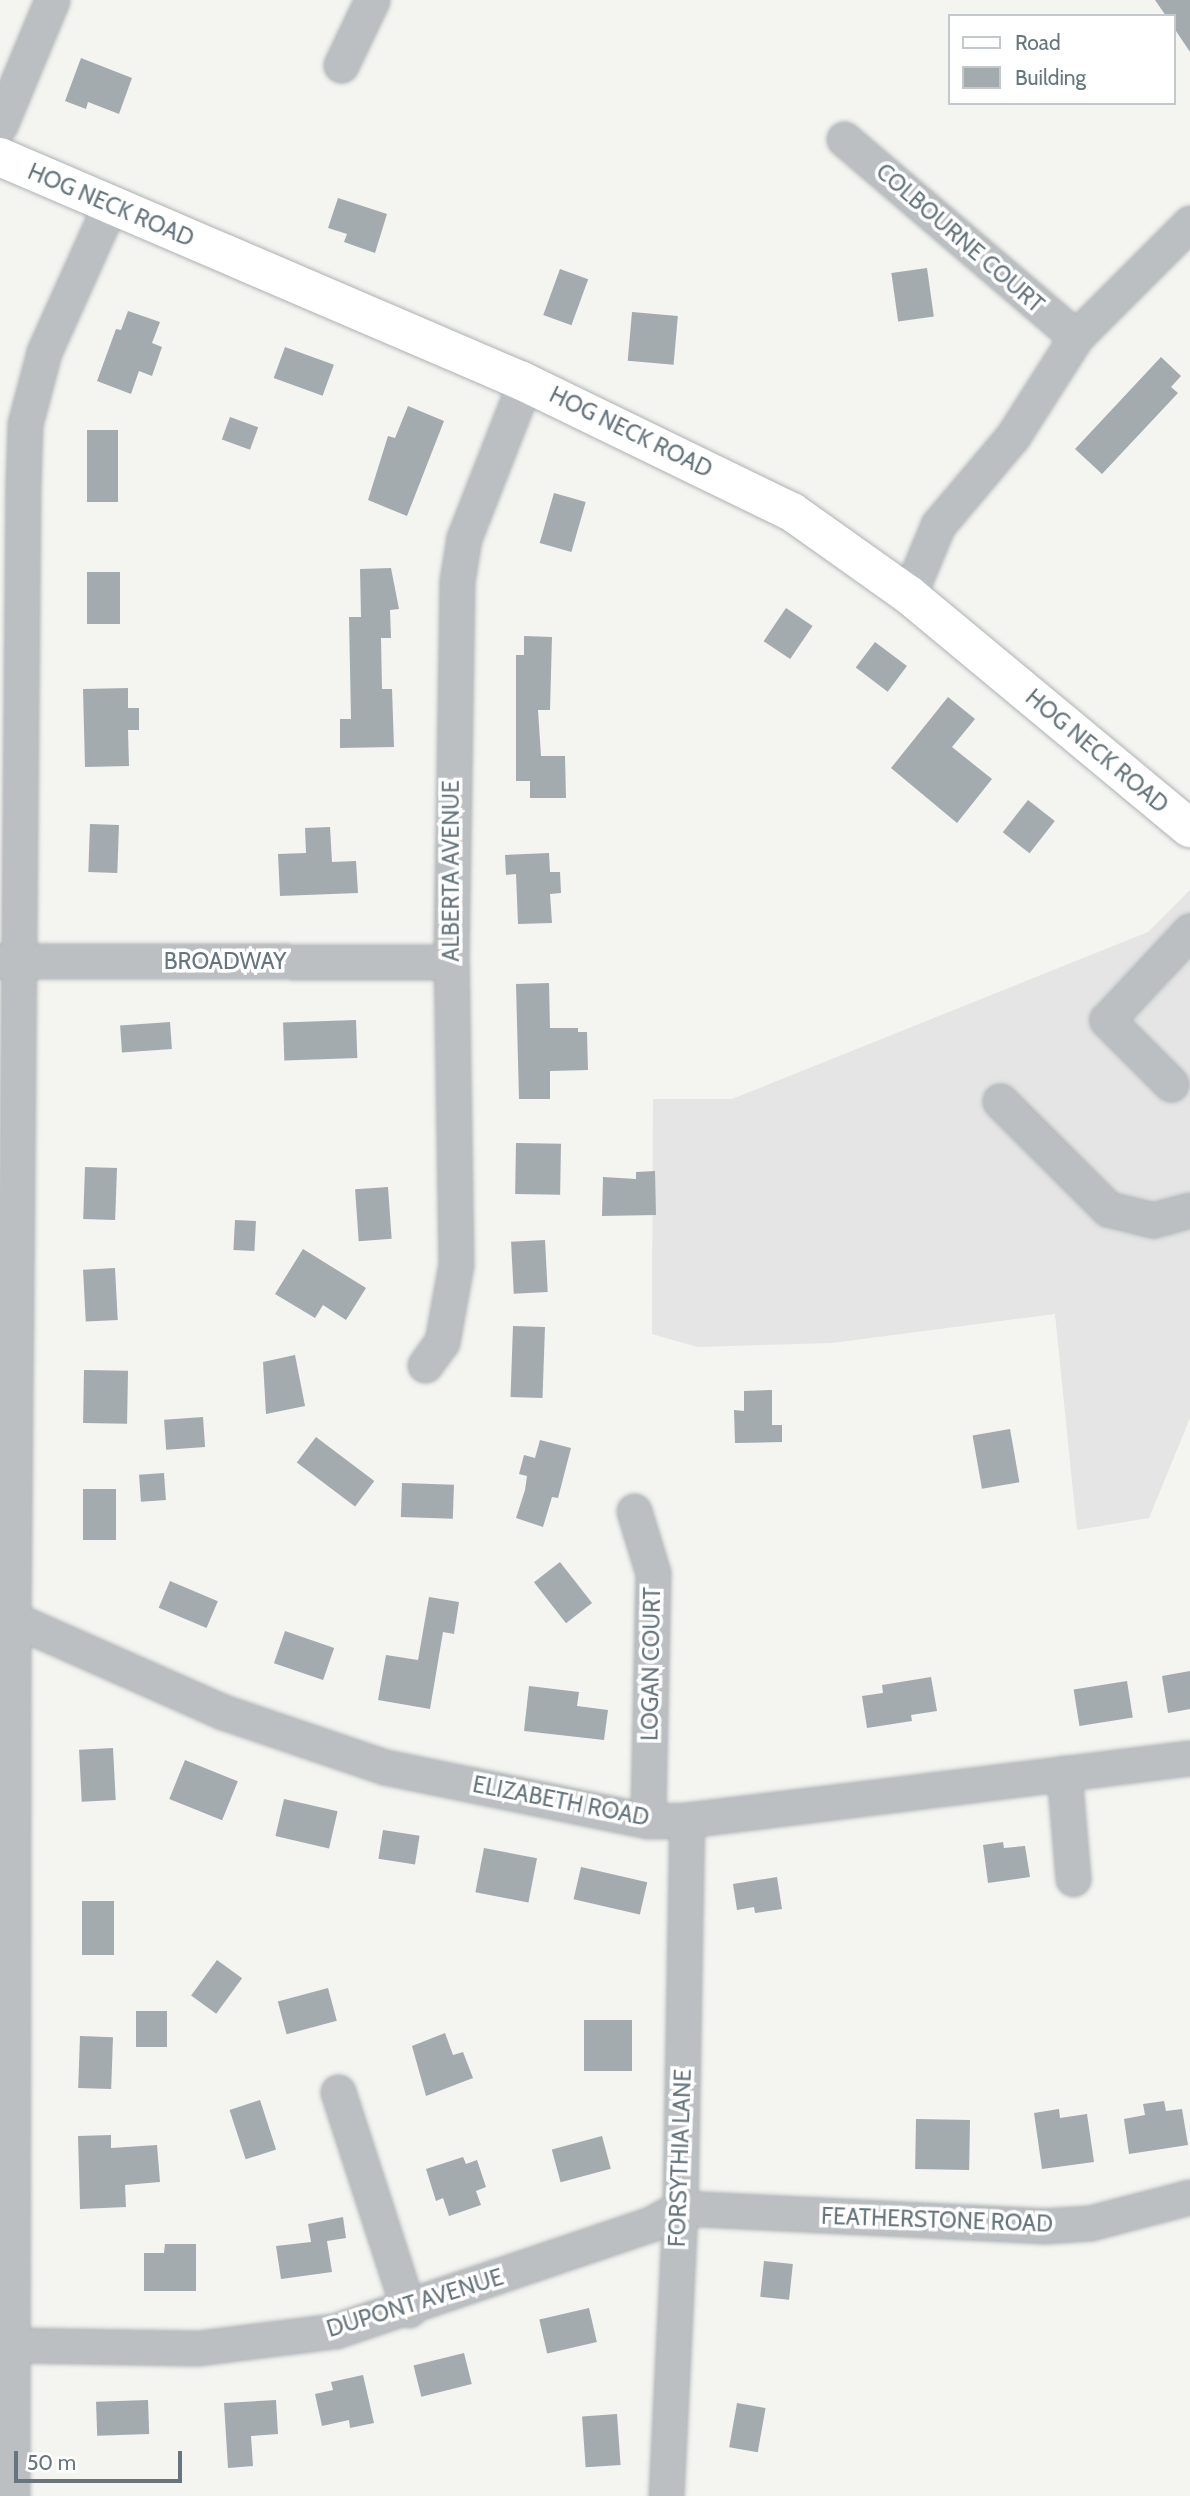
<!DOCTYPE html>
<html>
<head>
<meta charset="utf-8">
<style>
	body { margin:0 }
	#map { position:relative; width:1190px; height:2496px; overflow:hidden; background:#f4f4f1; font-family:Cabin,sans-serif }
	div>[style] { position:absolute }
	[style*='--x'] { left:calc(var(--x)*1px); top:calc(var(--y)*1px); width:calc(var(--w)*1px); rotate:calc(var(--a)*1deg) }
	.built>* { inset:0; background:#e4e5e4 }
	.building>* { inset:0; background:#a3abaf; transform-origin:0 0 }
	.roads { filter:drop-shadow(0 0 2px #adb2b4) drop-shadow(0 0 2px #adb2b4) }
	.minor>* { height:33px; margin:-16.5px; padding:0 16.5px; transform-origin:16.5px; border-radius:16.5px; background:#bbbfc2 }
	.major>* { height:38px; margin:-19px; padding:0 19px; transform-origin:19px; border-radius:19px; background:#fff }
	span { translate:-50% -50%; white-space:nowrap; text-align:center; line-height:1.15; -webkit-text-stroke:7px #fff; paint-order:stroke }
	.street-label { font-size:23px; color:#67767e }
	.legend { position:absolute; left:948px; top:14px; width:228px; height:91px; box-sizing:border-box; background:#fff; border:2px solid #c2c8cb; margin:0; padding:9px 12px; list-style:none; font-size:21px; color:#67767e }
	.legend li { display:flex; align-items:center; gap:14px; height:35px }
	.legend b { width:35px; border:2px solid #c2c8cb }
	.scale { position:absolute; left:14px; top:2451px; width:168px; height:32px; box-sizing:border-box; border:4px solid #67767e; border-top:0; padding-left:9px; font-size:21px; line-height:24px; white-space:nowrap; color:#67767e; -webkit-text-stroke:5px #fff; paint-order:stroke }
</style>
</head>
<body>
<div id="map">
	<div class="built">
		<i style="clip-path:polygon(1190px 890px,1190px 1418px,1149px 1518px,1077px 1530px,1055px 1314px,832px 1343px,698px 1347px,652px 1334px,653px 1099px,732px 1099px,1148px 932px)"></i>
	</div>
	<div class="building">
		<i style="clip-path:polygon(1155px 0,1190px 0,1190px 52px,1174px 28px,1174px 16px,1166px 16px)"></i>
		<i style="clip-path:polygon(81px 58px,132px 78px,119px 114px,88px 102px,86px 109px,65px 101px)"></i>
		<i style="clip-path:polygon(338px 198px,387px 214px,375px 253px,344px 242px,347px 234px,328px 228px)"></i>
		<i style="left:927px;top:268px;width:49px;height:36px;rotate:82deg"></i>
		<i style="left:560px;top:269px;width:30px;height:49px;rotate:20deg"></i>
		<i style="clip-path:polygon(128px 311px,160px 322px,152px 343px,162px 347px,152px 376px,139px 371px,131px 394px,97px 381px,116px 329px,121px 330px)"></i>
		<i style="left:632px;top:312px;width:46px;height:49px;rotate:5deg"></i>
		<i style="left:285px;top:347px;width:52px;height:33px;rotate:20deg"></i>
		<i style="clip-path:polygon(1161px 357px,1181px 376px,1171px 387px,1178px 393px,1102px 474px,1075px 449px)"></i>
		<i style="clip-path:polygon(408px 406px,444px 421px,407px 516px,368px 500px,388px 436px,395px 438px)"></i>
		<i style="left:230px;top:417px;width:30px;height:24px;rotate:20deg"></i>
		<i style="left:87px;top:430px;width:31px;height:72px"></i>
		<i style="left:554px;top:493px;width:33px;height:52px;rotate:16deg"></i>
		<i style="clip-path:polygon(391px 568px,399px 609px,390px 610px,391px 638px,381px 638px,382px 689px,392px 689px,394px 747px,340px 748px,340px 719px,351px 719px,349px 617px,361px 617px,360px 569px)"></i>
		<i style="left:87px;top:572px;width:33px;height:52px"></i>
		<i style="left:786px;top:608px;width:32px;height:40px;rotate:34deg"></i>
		<i style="clip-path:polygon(524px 636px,552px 637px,550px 710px,538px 710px,541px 756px,565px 756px,566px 798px,530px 798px,530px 781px,516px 781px,516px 655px,524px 655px)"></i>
		<i style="left:875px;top:642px;width:40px;height:32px;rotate:37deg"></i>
		<i style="clip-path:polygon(128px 688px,128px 708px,139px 708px,139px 730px,128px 730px,129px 766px,85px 767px,83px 689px)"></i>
		<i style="clip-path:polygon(948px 697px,975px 719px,952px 747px,992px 779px,957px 823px,891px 768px)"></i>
		<i style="left:1028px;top:800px;width:34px;height:41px;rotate:38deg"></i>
		<i style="left:90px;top:824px;width:29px;height:48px;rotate:2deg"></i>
		<i style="clip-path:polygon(330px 827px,332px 862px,356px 861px,358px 893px,280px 896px,278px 854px,306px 853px,305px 828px)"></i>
		<i style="clip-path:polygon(549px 853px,550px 872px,560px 872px,561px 893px,550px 894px,552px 923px,518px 924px,516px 874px,506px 875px,505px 855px)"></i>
		<i style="clip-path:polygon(549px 983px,550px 1028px,578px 1028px,578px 1032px,587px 1032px,588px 1070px,550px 1071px,550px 1099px,519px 1099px,516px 984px)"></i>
		<i style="left:356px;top:1020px;width:38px;height:73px;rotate:88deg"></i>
		<i style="left:170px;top:1022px;width:27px;height:50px;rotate:86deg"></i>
		<i style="left:516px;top:1143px;width:45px;height:51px;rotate:1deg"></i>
		<i style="left:85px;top:1167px;width:32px;height:52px;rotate:2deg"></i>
		<i style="clip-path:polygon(655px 1171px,656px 1215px,602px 1216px,603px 1177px,636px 1179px,636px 1172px)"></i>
		<i style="left:388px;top:1187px;width:52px;height:33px;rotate:86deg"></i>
		<i style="left:235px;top:1220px;width:21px;height:30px;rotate:3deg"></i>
		<i style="left:545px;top:1240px;width:52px;height:34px;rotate:87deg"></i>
		<i style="clip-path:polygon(303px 1249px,366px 1288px,346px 1320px,323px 1305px,315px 1318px,275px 1294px)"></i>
		<i style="left:115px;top:1268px;width:52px;height:32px;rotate:87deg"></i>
		<i style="left:513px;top:1326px;width:32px;height:71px;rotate:2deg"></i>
		<i style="clip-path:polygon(295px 1355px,305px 1406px,266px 1414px,263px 1362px)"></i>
		<i style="left:84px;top:1370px;width:44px;height:53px;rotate:1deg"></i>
		<i style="clip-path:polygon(772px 1390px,772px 1425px,782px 1425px,782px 1442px,735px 1443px,734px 1410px,744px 1411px,744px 1391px)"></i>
		<i style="left:203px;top:1417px;width:30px;height:39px;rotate:86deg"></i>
		<i style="left:1010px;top:1429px;width:54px;height:38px;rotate:80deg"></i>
		<i style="left:316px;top:1437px;width:73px;height:32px;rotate:37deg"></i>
		<i style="clip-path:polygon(540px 1440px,571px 1448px,558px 1498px,552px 1497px,543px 1527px,516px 1518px,525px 1490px,527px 1476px,519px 1474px,524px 1455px,535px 1458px)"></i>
		<i style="left:164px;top:1473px;width:27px;height:25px;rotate:86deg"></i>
		<i style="left:402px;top:1483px;width:52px;height:34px;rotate:2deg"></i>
		<i style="left:83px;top:1489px;width:33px;height:51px"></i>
		<i style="left:560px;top:1562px;width:52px;height:33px;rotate:52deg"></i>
		<i style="left:170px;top:1581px;width:52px;height:29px;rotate:23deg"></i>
		<i style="clip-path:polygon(429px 1597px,459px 1602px,454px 1634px,443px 1632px,430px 1709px,378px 1700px,386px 1655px,418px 1660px)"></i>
		<i style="left:285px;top:1631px;width:52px;height:34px;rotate:19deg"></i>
		<i style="clip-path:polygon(1190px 1671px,1190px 1709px,1168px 1713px,1162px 1676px)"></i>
		<i style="clip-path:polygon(931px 1677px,937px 1711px,911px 1715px,912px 1721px,867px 1728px,862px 1696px,883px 1693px,882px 1685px)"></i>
		<i style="left:1127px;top:1681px;width:37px;height:54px;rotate:81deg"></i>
		<i style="clip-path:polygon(529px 1686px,579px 1692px,577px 1706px,608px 1710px,604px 1740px,524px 1731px)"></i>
		<i style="left:113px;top:1748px;width:52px;height:34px;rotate:87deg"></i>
		<i style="left:185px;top:1760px;width:57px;height:42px;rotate:22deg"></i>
		<i style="left:284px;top:1799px;width:55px;height:38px;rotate:13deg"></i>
		<i style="left:383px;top:1830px;width:37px;height:29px;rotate:9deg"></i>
		<i style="clip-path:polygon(1003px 1842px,1004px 1848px,1025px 1846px,1030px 1877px,988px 1883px,983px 1845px)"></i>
		<i style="left:484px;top:1848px;width:54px;height:45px;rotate:11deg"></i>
		<i style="left:581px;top:1867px;width:68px;height:33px;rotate:13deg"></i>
		<i style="clip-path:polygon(777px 1877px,782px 1909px,755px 1913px,754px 1907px,737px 1910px,733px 1884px)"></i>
		<i style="left:82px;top:1901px;width:32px;height:54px"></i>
		<i style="left:217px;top:1960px;width:31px;height:44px;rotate:36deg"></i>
		<i style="left:328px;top:1988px;width:34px;height:52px;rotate:75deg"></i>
		<i style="left:136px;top:2011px;width:31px;height:36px"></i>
		<i style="left:584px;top:2020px;width:48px;height:51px"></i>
		<i style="clip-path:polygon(445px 2033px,453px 2055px,463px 2052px,473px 2078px,426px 2096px,412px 2046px)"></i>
		<i style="left:80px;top:2036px;width:33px;height:52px;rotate:2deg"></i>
		<i style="left:260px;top:2100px;width:52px;height:32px;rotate:72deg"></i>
		<i style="clip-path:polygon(1164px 2101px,1166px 2111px,1182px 2109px,1188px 2145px,1129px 2154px,1124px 2119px,1145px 2115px,1143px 2104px)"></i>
		<i style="clip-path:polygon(1059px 2109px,1060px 2118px,1087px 2114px,1094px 2162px,1042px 2169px,1034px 2113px)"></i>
		<i style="left:916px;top:2119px;width:54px;height:50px;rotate:1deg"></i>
		<i style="clip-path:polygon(111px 2135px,111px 2148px,157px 2145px,160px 2182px,125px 2185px,126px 2207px,80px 2209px,78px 2136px)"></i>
		<i style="left:602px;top:2136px;width:34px;height:52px;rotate:75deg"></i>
		<i style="clip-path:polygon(463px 2157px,466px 2164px,477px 2160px,486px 2187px,476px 2191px,481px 2205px,449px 2216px,443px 2198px,436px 2201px,426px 2169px)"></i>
		<i style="clip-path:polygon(343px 2217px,346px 2238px,327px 2241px,332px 2272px,281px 2279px,276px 2246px,311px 2242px,308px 2224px)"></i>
		<i style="clip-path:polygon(165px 2244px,196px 2244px,196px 2291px,144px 2291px,144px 2253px,164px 2253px)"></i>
		<i style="left:764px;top:2261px;width:29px;height:36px;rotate:6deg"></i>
		<i style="left:589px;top:2308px;width:35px;height:51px;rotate:77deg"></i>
		<i style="left:464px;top:2353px;width:32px;height:52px;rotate:76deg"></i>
		<i style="clip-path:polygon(363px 2375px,374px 2423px,350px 2428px,349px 2420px,322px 2426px,315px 2394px,333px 2390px,331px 2382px)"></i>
		<i style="left:148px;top:2400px;width:34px;height:52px;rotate:88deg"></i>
		<i style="clip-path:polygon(276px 2400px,278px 2434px,251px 2436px,253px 2466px,228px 2468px,224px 2403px)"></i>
		<i style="left:737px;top:2403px;width:29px;height:45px;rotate:10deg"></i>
		<i style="left:617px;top:2414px;width:51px;height:35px;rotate:86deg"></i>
	</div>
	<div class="roads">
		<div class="minor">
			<i style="--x:341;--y:65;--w:72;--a:-64.5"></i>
			<i style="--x:0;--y:125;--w:135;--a:-67.4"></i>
			<i style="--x:844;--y:139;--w:305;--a:40.5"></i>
			<i style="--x:909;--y:595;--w:76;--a:-67.5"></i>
			<i style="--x:938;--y:525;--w:116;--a:-49.9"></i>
			<i style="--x:1013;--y:436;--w:117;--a:-57.5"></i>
			<i style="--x:1076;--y:337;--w:161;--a:-45"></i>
			<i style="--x:0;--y:961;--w:451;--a:0.1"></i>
			<i style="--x:1171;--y:1084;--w:91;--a:-135"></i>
			<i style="--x:1107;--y:1020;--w:122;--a:-47"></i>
			<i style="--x:1000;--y:1101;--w:153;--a:45"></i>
			<i style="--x:1108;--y:1209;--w:46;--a:13.7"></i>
			<i style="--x:1153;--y:1220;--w:38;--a:-15"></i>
			<i style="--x:425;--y:1365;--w:29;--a:-54"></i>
			<i style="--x:442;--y:1342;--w:79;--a:-79.8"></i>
			<i style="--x:456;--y:1264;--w:302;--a:-90.9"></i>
			<i style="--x:451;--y:962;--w:381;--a:-89.1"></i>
			<i style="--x:457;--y:581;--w:44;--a:-80.8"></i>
			<i style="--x:464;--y:538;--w:168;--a:-68.6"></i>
			<i style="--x:634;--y:1511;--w:65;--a:73"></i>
			<i style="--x:653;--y:1573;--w:248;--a:91.2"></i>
			<i style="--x:0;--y:1619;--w:13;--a:0"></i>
			<i style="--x:13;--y:1619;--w:230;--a:23.9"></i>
			<i style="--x:223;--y:1712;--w:171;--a:18.8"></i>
			<i style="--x:385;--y:1767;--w:268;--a:11.6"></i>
			<i style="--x:648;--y:1821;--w:39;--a:-1"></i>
			<i style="--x:687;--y:1820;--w:507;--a:-7.03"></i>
			<i style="--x:1064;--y:1773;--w:106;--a:85.1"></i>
			<i style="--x:338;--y:2092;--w:229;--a:72"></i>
			<i style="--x:12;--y:2345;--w:186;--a:0.9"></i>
			<i style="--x:198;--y:2348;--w:138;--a:-7.1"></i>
			<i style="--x:335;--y:2331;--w:334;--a:-18.7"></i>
			<i style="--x:651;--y:2224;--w:33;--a:-29"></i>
			<i style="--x:680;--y:2208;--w:363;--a:2.8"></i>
			<i style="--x:1043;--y:2226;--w:47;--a:-3.7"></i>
			<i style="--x:1090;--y:2223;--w:103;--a:-14.6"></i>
			<i style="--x:12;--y:2496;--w:877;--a:-89.93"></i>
			<i style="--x:13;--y:1619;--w:1135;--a:-89.5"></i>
			<i style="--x:23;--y:484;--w:60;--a:-88.1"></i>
			<i style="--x:25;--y:424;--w:74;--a:-75.2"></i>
			<i style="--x:44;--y:352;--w:161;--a:-65.8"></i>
			<i style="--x:666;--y:2496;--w:288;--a:-87.2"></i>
			<i style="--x:680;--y:2208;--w:388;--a:-89"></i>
		</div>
		<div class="major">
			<i style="--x:0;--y:157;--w:568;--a:23.23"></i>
			<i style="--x:522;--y:381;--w:300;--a:25.9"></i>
			<i style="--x:792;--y:512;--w:143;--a:35.4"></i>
			<i style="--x:909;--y:595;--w:365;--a:39.7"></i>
		</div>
	</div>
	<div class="street-label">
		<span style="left:111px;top:205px;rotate:23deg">HOG NECK ROAD</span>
		<span style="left:960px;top:238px;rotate:41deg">COLBOURNE COURT</span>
		<span style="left:631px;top:432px;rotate:26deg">HOG NECK ROAD</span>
		<span style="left:1097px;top:751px;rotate:40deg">HOG NECK ROAD</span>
		<span style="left:451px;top:871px;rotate:-90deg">ALBERTA AVENUE</span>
		<span style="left:225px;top:961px">BROADWAY</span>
		<span style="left:651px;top:1664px;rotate:-89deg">LOGAN COURT</span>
		<span style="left:561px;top:1801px;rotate:11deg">ELIZABETH ROAD</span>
		<span style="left:680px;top:2158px;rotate:-88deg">FORSYTHIA LANE</span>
		<span style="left:937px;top:2220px;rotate:2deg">FEATHERSTONE ROAD</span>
		<span style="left:415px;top:2303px;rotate:-17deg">DUPONT AVENUE</span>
	</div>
	<ul class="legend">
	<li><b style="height:9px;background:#fff"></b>Road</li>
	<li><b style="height:19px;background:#a3abaf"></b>Building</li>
	</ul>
	<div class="scale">50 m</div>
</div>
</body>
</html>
